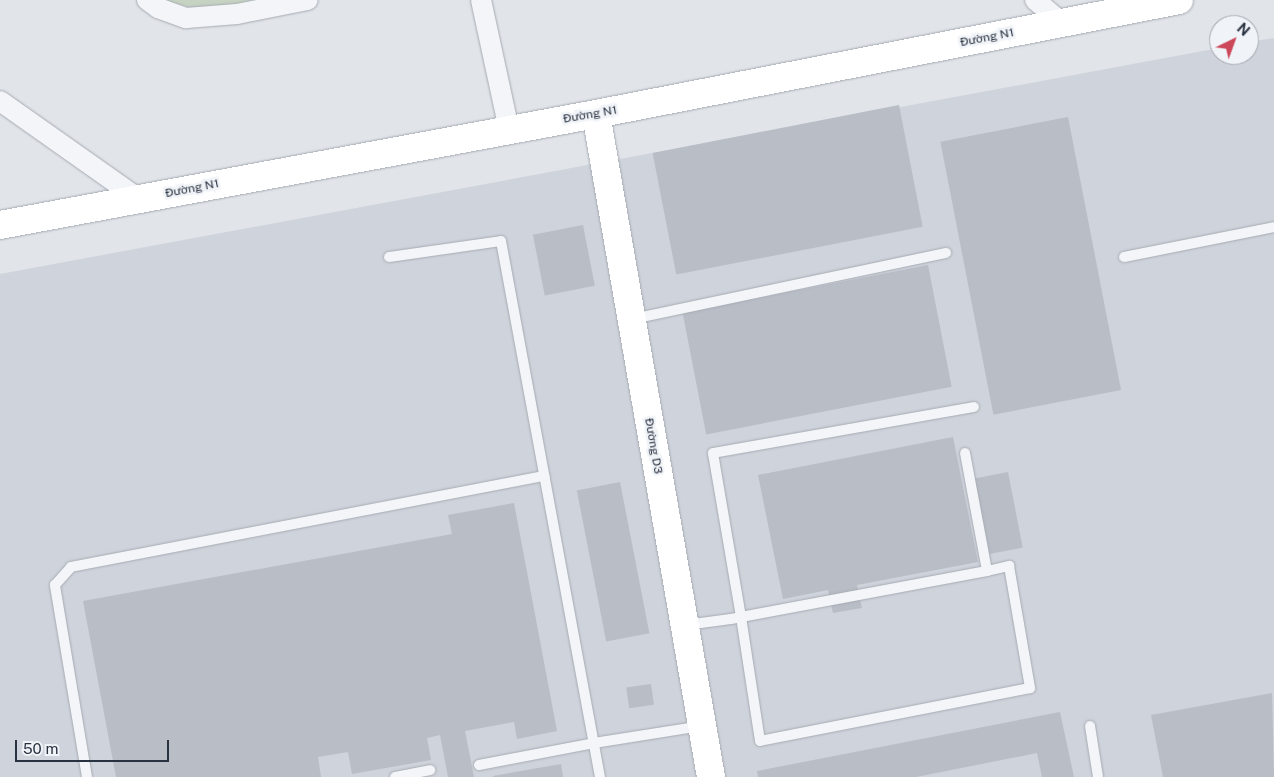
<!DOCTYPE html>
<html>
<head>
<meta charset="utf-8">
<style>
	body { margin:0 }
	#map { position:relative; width:1274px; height:777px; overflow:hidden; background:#e1e4e9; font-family:"Public Sans",sans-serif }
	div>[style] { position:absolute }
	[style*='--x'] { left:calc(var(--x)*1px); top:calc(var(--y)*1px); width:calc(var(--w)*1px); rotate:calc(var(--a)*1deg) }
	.built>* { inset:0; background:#cfd3db }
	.green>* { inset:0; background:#c6d3c2 }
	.building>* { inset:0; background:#b8bdc6; transform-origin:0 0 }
	.roads { filter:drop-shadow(0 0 1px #a6abb3) drop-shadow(0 0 1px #a6abb3) }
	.lane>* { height:10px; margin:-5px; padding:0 5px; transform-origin:5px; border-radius:5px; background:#f3f5f8 }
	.street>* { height:20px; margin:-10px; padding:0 10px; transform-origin:10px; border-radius:10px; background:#f3f5f8 }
	.secondary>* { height:28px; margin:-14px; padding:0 14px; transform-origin:14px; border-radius:14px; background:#fff }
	span { translate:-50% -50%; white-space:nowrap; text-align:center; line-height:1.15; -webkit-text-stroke:5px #f0f3f7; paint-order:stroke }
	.street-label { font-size:12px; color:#293241 }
	.north { position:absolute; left:1209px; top:15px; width:50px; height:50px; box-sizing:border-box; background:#f0f3f7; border:1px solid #a0a6ae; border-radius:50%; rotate:42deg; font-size:14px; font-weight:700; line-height:20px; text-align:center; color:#293241 }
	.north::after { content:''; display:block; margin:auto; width:18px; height:22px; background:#cd475a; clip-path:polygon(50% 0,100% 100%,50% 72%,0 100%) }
	.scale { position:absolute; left:15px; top:740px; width:154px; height:22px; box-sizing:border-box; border:2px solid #293241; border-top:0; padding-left:6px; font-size:15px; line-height:18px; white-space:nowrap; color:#293241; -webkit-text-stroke:4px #f0f3f7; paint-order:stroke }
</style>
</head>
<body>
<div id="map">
	<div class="built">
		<i style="clip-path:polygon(1274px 38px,1274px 777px,0 777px,0 274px,1219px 48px,1219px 55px,1249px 55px,1249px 42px)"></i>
	</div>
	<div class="green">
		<i style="clip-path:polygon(164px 0,255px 0,208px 9px,195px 9px)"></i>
	</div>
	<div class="building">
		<i style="left:899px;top:105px;width:124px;height:251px;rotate:79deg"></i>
		<i style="left:1068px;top:117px;width:278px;height:130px;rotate:79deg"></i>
		<i style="left:583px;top:225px;width:62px;height:51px;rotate:79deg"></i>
		<i style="left:928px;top:265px;width:124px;height:250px;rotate:79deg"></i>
		<i style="clip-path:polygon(953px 437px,978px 562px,857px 585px,862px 608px,833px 613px,828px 590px,783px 599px,758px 475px)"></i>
		<i style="left:1008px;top:472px;width:77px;height:34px;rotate:79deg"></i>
		<i style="left:620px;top:482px;width:154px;height:44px;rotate:79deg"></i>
		<i style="clip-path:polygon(514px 503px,557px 731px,517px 739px,514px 722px,465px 731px,474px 777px,448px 777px,440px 735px,427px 738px,431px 760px,352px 774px,348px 752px,318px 757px,321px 777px,116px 777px,83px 601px,452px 534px,448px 515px)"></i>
		<i style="left:651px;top:684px;width:21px;height:25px;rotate:82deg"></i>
		<i style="clip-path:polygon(1272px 693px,1274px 777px,1163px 777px,1151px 715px)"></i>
		<i style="clip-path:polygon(1060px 712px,1074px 777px,1042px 777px,1037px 753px,916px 777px,758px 777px,757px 771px)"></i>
		<i style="clip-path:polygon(561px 764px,563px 777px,493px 777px,493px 776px)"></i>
	</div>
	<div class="roads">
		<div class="lane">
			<i style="--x:389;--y:257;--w:113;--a:-8.1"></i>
			<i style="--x:501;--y:241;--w:545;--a:79.54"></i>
			<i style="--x:1124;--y:257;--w:153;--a:-11.3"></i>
			<i style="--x:632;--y:319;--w:321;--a:-11.9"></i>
			<i style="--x:965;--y:453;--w:120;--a:79.4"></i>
			<i style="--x:686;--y:625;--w:45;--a:-7.6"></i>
			<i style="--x:731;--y:619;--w:10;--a:-11"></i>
			<i style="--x:741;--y:617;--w:250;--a:-10.6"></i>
			<i style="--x:987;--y:571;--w:23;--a:-13"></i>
			<i style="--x:1009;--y:566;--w:124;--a:80.2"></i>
			<i style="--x:1030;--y:688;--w:275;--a:168.9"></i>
			<i style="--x:760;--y:741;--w:125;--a:-98.7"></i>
			<i style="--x:741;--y:617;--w:166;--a:-99.7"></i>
			<i style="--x:713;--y:453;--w:265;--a:-10"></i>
			<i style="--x:1090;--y:726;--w:52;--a:81.1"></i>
			<i style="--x:479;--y:765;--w:117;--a:-10.8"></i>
			<i style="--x:594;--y:743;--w:108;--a:-9"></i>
			<i style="--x:87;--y:777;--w:195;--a:-99.5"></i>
			<i style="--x:55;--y:585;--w:24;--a:-48"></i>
			<i style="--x:71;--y:567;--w:482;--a:-10.9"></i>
			<i style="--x:395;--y:777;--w:36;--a:-11"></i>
		</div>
		<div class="street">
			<i style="--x:147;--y:0;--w:14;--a:36"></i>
			<i style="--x:158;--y:8;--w:30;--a:20"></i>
			<i style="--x:186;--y:18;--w:51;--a:-4.5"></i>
			<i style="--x:237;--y:14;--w:72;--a:-11.2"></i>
			<i style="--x:481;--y:0;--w:132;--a:77.8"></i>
			<i style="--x:1035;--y:0;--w:35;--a:40"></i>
			<i style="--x:0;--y:101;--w:170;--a:35.2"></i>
		</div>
		<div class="secondary">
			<i style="--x:596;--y:114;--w:673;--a:80.16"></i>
			<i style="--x:0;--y:225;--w:606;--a:-10.55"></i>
			<i style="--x:596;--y:114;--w:594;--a:-11.06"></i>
		</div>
	</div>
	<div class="street-label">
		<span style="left:987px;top:38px;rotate:-11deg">Đường N1</span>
		<span style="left:590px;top:115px;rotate:-10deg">Đường N1</span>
		<span style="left:192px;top:189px;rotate:-11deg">Đường N1</span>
		<span style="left:653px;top:446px;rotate:80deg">Đường D3</span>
	</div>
	<div class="north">N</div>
	<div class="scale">50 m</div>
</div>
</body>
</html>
